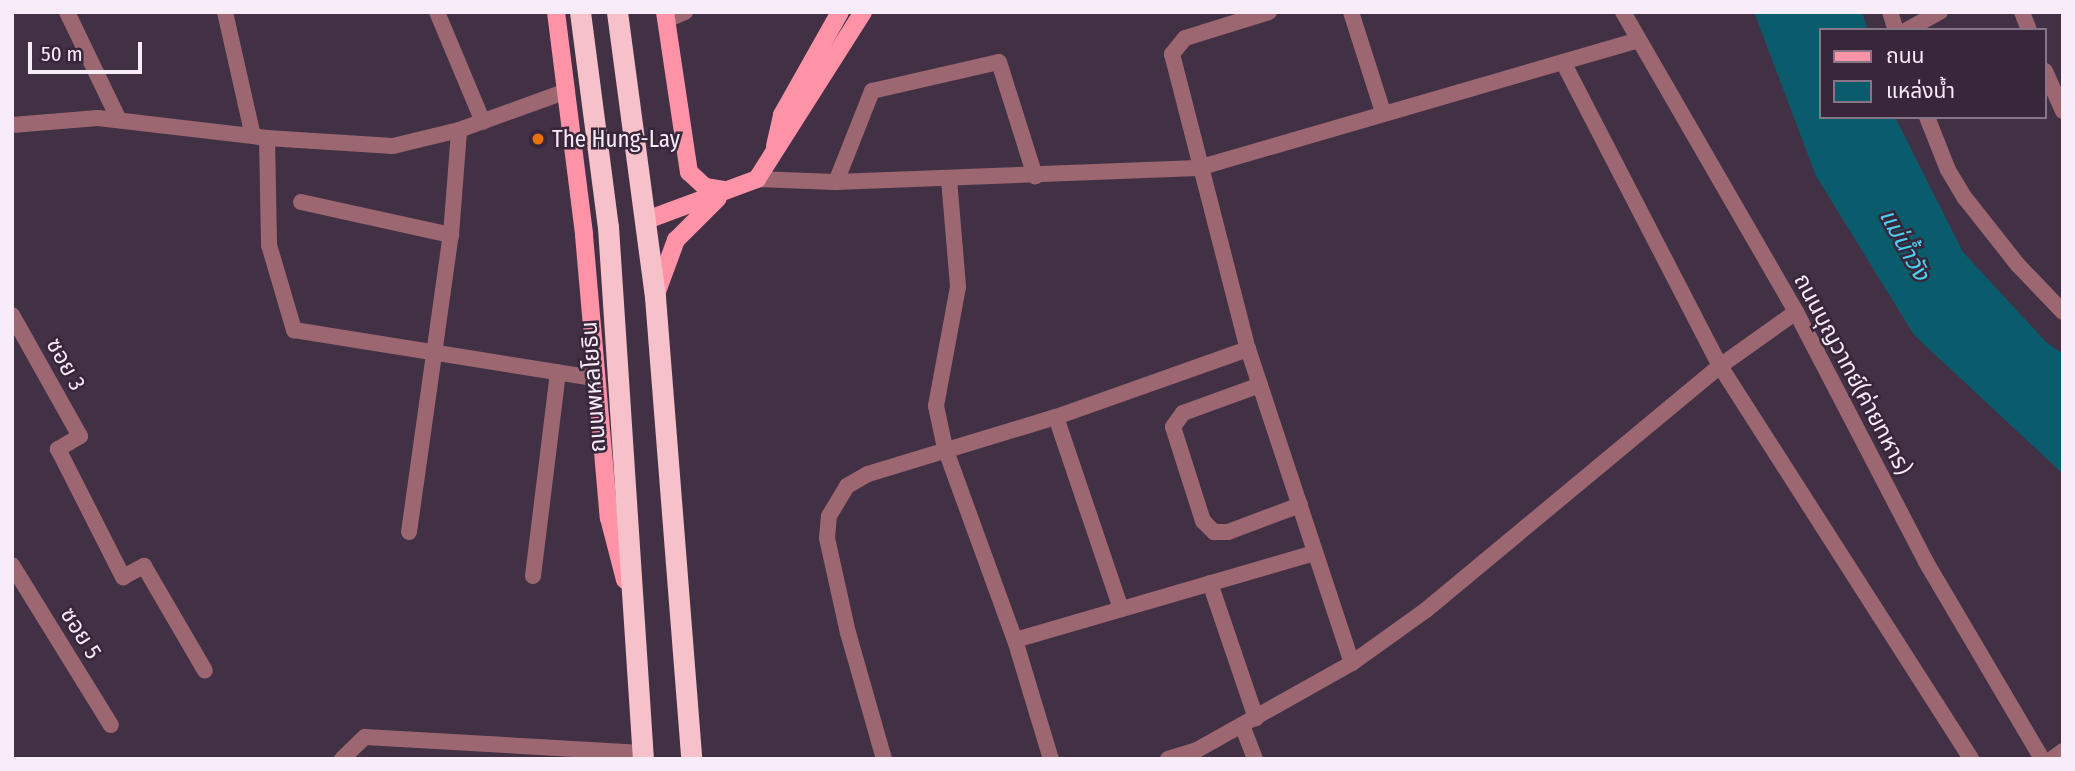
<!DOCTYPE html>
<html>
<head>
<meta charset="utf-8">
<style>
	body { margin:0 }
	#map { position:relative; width:2075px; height:771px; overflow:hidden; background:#423045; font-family:"Fira Sans Condensed","Noto Sans Thai",sans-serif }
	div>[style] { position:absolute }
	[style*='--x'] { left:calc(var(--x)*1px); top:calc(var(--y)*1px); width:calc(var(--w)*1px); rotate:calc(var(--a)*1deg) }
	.water>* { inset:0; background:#0a5b6c }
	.minor>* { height:16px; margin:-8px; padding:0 8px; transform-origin:8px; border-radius:8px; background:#9c6770 }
	.major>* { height:18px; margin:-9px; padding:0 9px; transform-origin:9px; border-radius:9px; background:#fe93a8 }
	.highway>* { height:21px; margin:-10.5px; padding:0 10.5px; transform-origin:10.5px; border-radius:10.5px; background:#f6c1c9 }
	.dots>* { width:19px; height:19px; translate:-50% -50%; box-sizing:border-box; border:4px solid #38263a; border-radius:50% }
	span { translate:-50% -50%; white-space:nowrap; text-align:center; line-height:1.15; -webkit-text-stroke:5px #38263a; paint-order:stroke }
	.poi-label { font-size:23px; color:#f8ecf9 }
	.left { translate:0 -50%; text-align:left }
	.street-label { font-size:23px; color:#f8ecf9 }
	.water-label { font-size:24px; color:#4bd3f4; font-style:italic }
	.frame { position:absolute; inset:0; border:14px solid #f8ecf9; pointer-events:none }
	.legend { position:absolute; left:1819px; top:28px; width:228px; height:91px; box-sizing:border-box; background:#38263a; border:2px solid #857586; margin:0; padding:9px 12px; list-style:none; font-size:21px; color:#f8ecf9 }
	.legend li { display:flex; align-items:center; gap:14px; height:35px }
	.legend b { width:35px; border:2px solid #857586 }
	.scale { position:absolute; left:28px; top:42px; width:114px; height:32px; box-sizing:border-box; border:4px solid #f8ecf9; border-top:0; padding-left:9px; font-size:21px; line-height:24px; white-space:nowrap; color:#f8ecf9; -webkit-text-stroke:5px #38263a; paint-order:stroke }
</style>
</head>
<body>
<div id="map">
	<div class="water">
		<i style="clip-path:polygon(1754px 12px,1862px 12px,1868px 30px,1821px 30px,1821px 117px,1895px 117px,1963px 252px,2046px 342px,2063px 354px,2063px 474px,1914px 335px,1816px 176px)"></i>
	</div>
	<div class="minor">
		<i style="--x:67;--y:12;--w:120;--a:64.3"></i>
		<i style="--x:225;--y:12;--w:127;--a:77.3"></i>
		<i style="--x:437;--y:12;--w:119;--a:67.3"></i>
		<i style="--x:1269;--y:12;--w:88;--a:162.8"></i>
		<i style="--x:1185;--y:38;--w:21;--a:129"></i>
		<i style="--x:1172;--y:54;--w:305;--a:75.6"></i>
		<i style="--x:1248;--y:349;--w:331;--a:71.7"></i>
		<i style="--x:1351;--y:12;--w:105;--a:72.3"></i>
		<i style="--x:1623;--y:12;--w:346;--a:60"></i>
		<i style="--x:1796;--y:312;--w:282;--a:62.5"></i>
		<i style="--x:1926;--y:562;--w:229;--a:59.5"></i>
		<i style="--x:1890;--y:12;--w:19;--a:72"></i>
		<i style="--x:2022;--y:12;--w:19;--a:69"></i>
		<i style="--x:666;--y:20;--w:21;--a:-23"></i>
		<i style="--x:1907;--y:30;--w:38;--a:-29"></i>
		<i style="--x:1563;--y:62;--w:342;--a:62.7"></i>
		<i style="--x:1720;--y:366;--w:466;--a:57.4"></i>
		<i style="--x:2045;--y:71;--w:44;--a:65.8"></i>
		<i style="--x:1927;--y:117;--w:57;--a:68.4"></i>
		<i style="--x:1948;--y:170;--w:33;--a:59"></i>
		<i style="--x:1965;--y:198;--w:85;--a:51.7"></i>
		<i style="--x:2018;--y:265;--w:65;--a:46.2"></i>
		<i style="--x:12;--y:125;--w:86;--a:-4.7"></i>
		<i style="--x:98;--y:118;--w:170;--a:6.7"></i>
		<i style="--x:267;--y:138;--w:126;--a:3.6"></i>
		<i style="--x:393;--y:146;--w:68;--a:-13.6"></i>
		<i style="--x:459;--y:130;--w:115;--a:-19.9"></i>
		<i style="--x:267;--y:138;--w:107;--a:88.9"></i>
		<i style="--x:269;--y:245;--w:89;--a:73.6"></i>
		<i style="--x:294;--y:330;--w:305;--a:9.1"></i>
		<i style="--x:757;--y:179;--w:79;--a:2.2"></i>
		<i style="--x:836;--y:182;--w:362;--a:-2.2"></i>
		<i style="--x:1198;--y:168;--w:459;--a:-16.2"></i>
		<i style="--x:949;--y:179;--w:108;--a:85.2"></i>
		<i style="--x:958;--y:287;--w:121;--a:100.5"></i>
		<i style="--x:936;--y:406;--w:43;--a:77.9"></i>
		<i style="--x:945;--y:448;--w:204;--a:70"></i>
		<i style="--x:1015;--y:640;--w:124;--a:73.2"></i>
		<i style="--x:836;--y:182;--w:98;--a:-68.4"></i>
		<i style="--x:872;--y:91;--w:130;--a:-12.9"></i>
		<i style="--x:999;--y:62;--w:120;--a:72.5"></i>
		<i style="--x:301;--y:202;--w:154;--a:12.4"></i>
		<i style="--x:12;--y:315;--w:139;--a:60.7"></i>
		<i style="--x:80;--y:436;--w:26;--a:149"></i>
		<i style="--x:58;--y:449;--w:144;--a:63.1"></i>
		<i style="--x:123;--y:577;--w:24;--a:-28"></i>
		<i style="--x:144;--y:566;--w:121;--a:59.8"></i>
		<i style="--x:1260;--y:385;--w:82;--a:160"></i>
		<i style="--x:1183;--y:413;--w:17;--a:126"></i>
		<i style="--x:1173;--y:427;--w:99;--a:72.3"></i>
		<i style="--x:1203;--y:521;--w:16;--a:45"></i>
		<i style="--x:1214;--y:532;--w:14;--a:0"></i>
		<i style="--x:1228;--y:532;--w:77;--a:-20.6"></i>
		<i style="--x:1056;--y:417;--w:203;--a:71.3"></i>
		<i style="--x:409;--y:532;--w:300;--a:-82"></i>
		<i style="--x:451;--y:235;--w:105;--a:-85.6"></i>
		<i style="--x:12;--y:565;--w:188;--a:58.3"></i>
		<i style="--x:533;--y:576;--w:205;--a:-83"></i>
		<i style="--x:1210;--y:583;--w:143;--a:71.2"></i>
		<i style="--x:1015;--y:640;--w:312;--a:-16.2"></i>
		<i style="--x:1242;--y:725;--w:36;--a:69"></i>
		<i style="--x:342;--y:759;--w:32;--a:-44"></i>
		<i style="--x:365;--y:737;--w:278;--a:3.3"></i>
		<i style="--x:884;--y:759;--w:131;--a:-105.9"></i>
		<i style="--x:848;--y:633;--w:97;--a:-102.5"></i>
		<i style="--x:827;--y:538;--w:22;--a:-85"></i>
		<i style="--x:829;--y:516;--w:35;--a:-59"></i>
		<i style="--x:847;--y:486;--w:24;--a:-30"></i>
		<i style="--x:868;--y:474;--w:196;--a:-16.9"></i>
		<i style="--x:1056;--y:417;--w:204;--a:-19.5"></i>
		<i style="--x:1168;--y:759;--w:30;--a:-17"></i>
		<i style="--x:1197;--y:750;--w:178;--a:-29.3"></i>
		<i style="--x:1352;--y:663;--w:91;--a:-35.6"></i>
		<i style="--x:1426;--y:610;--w:382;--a:-39.7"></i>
		<i style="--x:1720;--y:366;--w:93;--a:-35.4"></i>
		<i style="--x:2052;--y:759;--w:14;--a:-36"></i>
	</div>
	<div class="major">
		<i style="--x:556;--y:12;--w:225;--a:82.8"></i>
		<i style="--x:584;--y:235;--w:284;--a:85"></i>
		<i style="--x:609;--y:518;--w:64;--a:75.5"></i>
		<i style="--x:665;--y:12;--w:162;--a:81.5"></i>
		<i style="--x:689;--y:172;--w:22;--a:43"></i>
		<i style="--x:705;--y:187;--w:19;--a:9"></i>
		<i style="--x:775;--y:146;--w:32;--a:-77"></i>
		<i style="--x:782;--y:115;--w:118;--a:-60.6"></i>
		<i style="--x:644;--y:221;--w:121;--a:-20.4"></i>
		<i style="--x:757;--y:179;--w:198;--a:-57.6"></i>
		<i style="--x:655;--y:297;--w:61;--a:-69.8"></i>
		<i style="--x:676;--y:240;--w:59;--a:-45"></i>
	</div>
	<div class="highway">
		<i style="--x:580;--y:12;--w:217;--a:82.6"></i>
		<i style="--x:608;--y:227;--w:533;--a:86.24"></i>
		<i style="--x:617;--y:12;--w:288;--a:82.4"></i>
		<i style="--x:655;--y:297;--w:463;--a:85.5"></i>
	</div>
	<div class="dots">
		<i style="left:538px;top:139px;background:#e8710a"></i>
	</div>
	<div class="poi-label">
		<span class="left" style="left:552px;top:139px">The Hung-Lay</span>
	</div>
	<div class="street-label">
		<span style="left:66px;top:364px;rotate:61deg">ซอย 3</span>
		<span style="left:1853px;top:374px;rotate:62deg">ถนนบุญวาทย์(ค่ายทหาร)</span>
		<span style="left:593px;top:387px;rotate:-94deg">ถนนพหลโยธิน</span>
		<span style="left:81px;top:633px;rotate:58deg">ซอย 5</span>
	</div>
	<div class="water-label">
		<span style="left:1904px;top:245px;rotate:61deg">แม่น้ำวัง</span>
	</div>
	<div class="frame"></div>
	<ul class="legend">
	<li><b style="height:9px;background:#fe93a8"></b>ถนน</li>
	<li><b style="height:19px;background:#0a5b6c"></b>แหล่งน้ำ</li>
	</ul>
	<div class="scale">50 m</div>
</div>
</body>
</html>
